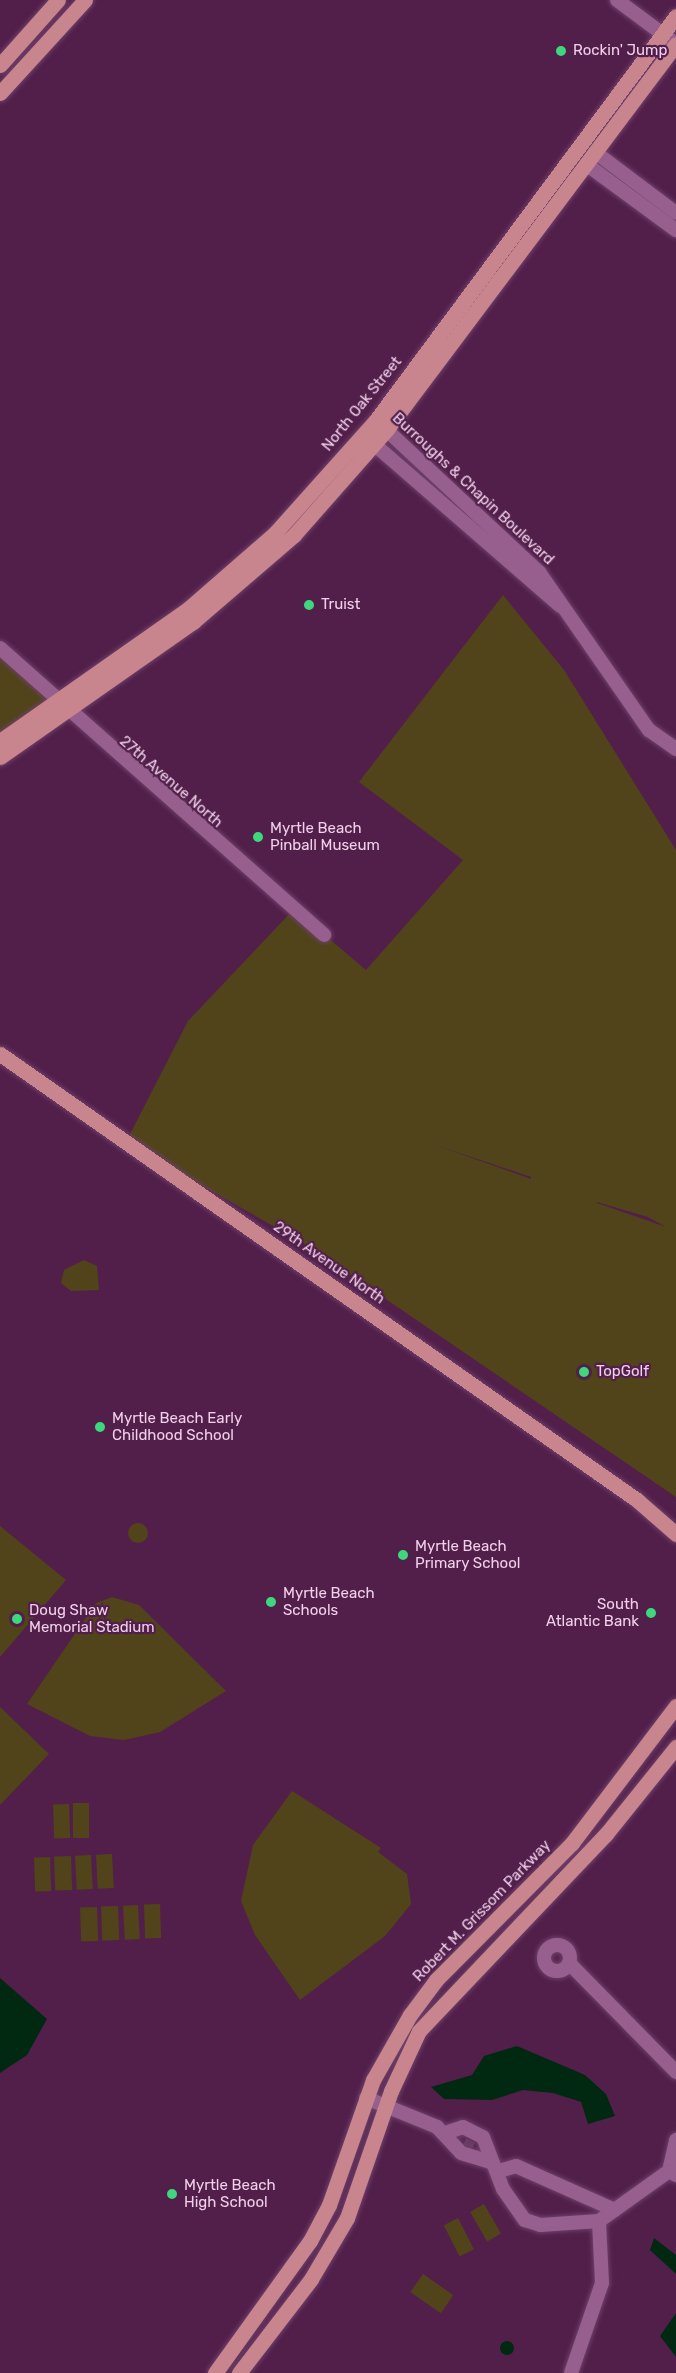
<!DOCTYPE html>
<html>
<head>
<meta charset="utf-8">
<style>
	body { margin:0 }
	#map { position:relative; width:676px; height:2373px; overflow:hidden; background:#521f4b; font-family:Rubik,sans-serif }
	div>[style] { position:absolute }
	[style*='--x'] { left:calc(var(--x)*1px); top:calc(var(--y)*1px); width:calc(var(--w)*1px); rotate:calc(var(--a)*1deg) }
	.green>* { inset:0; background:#51441a; transform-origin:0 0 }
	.round { border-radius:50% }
	.water>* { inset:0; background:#012912 }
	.minor-tunnel>* { height:14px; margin-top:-7px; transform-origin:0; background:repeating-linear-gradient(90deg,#6a3a63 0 14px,transparent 0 21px) }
	.roads { filter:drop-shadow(0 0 2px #6e4068) drop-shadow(0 0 2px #6e4068) }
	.minor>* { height:14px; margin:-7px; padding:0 7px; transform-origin:7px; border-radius:7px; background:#975f8e }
	.minor>.ring { margin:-7px; padding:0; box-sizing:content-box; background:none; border:14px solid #975f8e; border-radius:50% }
	.major>* { height:15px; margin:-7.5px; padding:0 7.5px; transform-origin:7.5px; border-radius:7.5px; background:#c9858d }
	.dots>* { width:16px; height:16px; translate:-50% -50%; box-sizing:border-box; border:3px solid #521f4b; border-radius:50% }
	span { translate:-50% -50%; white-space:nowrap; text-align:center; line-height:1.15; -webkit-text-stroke:4.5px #521f4b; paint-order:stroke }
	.poi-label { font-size:15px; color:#f0d0ea }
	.left { translate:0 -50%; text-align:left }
	.right { translate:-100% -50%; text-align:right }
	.street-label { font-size:15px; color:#f0d0ea }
</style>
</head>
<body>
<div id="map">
	<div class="green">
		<i style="clip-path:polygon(evenodd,503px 595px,564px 670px,676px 850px,676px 1497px,308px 1246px,126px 1142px,188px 1021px,294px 909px,366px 970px,463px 860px,359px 782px,503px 595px,435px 1145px,531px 1177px,531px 1179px,435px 1145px,503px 595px,597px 1202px,648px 1217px,666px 1227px,597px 1203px,597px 1202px)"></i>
		<i style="clip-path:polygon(0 649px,55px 700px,0 741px)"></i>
		<i style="clip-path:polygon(84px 1260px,97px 1266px,99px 1290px,71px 1291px,61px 1283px,64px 1270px)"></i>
		<i class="round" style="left:128px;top:1523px;width:20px;height:20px"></i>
		<i style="clip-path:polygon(0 1526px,66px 1580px,0 1657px)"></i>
		<i style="clip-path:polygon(112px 1597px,139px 1605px,226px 1691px,160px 1732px,124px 1740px,90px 1736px,27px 1704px,96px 1603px)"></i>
		<i style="clip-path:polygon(0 1707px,49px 1754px,0 1805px)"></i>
		<i style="clip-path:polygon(292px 1791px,381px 1848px,378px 1852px,407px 1874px,411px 1904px,385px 1936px,300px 2000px,255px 1935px,241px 1901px,253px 1845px)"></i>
		<i style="left:73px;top:1803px;width:16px;height:35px"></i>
		<i style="left:69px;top:1804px;width:34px;height:16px;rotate:88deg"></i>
		<i style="left:112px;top:1854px;width:34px;height:16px;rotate:87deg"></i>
		<i style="left:91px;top:1855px;width:34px;height:16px;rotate:87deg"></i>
		<i style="left:71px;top:1856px;width:34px;height:17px;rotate:88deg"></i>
		<i style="left:50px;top:1857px;width:34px;height:16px;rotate:88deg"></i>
		<i style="left:160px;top:1904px;width:34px;height:16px;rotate:88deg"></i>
		<i style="left:138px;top:1905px;width:34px;height:15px;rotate:87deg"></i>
		<i style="left:118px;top:1906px;width:34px;height:17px;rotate:88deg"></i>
		<i style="left:97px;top:1907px;width:34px;height:17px;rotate:88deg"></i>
		<i style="left:484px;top:2204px;width:34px;height:16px;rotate:60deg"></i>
		<i style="left:458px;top:2218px;width:35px;height:16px;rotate:63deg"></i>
		<i style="left:423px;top:2274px;width:37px;height:22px;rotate:35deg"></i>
	</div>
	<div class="water">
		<i style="clip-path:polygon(0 1978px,47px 2019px,27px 2055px,0 2073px)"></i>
		<i style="clip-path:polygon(517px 2046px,585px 2075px,606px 2094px,615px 2116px,588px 2124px,581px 2102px,553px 2093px,523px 2090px,492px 2100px,444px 2099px,431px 2087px,472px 2075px,484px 2056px)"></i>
		<i style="clip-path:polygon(654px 2238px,676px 2255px,676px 2274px,650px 2250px)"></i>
		<i style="clip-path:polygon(676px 2313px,676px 2357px,660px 2336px)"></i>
		<i class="round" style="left:500px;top:2341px;width:14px;height:14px"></i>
	</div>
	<div class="minor-tunnel">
		<i style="--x:463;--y:2145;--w:10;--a:24"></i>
	</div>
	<div class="roads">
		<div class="minor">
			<i style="--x:617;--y:0;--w:74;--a:36.7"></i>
			<i style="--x:595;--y:152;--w:101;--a:37"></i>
			<i style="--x:586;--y:164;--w:112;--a:36.3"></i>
			<i style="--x:379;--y:423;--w:219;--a:43"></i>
			<i style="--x:539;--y:572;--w:193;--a:55.2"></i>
			<i style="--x:649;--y:730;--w:33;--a:35"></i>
			<i style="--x:367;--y:438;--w:256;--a:41"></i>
			<i style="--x:0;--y:648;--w:433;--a:41.5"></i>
			<i class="ring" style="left:544px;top:1945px;width:12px;height:12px"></i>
			<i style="--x:569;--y:1963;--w:153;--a:45.5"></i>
			<i style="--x:366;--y:2098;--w:77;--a:22.2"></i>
			<i style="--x:437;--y:2127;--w:35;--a:47"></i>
			<i style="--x:461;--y:2153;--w:30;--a:17"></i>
			<i style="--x:445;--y:2133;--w:19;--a:-18"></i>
			<i style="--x:463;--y:2127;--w:22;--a:27"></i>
			<i style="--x:483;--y:2137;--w:56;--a:69"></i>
			<i style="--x:503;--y:2189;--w:38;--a:55"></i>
			<i style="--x:525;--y:2220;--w:16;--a:18"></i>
			<i style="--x:540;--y:2225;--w:59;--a:-3.9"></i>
			<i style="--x:499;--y:2171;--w:18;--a:-16"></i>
			<i style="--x:516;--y:2166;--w:108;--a:24"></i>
			<i style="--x:669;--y:2171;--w:32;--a:-77"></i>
			<i style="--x:571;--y:2373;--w:95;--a:-71"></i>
			<i style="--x:602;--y:2283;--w:62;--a:-92.8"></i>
			<i style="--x:599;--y:2221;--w:86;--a:-35.5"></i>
			<i style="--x:669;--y:2171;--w:8;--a:30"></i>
		</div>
		<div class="major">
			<i style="--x:0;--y:65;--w:87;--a:-48.3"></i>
			<i style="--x:0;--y:93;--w:126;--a:-47.6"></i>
			<i style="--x:0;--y:741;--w:231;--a:-35.1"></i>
			<i style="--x:189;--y:608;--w:116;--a:-41.1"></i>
			<i style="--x:276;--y:532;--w:150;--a:-48.2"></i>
			<i style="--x:376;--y:420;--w:503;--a:-53.4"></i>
			<i style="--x:0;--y:757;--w:236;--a:-35"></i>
			<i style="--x:193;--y:622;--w:133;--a:-40.7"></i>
			<i style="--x:294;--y:535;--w:141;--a:-48.7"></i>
			<i style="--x:387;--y:429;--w:481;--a:-53.1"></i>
			<i style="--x:0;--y:1054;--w:778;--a:35"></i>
			<i style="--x:637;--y:1500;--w:52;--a:41.1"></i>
			<i style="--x:215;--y:2373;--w:163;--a:-54.3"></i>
			<i style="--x:310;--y:2241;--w:41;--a:-62.2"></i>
			<i style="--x:329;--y:2205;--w:133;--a:-70.6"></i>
			<i style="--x:373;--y:2080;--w:75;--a:-60.4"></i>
			<i style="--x:410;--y:2015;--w:44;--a:-53.4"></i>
			<i style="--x:436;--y:1980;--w:193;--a:-45.2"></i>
			<i style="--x:572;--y:1843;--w:172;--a:-52.8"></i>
			<i style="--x:239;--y:2373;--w:118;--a:-52.5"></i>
			<i style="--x:311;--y:2279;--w:71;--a:-59.5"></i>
			<i style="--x:347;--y:2218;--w:134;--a:-70.9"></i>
			<i style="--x:391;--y:2091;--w:66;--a:-65"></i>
			<i style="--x:419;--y:2031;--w:272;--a:-46.5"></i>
			<i style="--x:606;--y:1834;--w:112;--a:-51.2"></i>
		</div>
	</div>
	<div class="dots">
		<i style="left:561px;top:51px;background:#3ed77d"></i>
		<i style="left:309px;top:605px;background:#3ed77d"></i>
		<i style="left:258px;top:837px;background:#3ed77d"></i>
		<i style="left:584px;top:1372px;background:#3ed77d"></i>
		<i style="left:100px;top:1427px;background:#3ed77d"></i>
		<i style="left:403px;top:1555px;background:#3ed77d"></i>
		<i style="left:271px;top:1602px;background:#3ed77d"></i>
		<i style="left:651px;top:1613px;background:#3ed77d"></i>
		<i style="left:17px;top:1619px;background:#3ed77d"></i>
		<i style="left:172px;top:2194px;background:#3ed77d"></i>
	</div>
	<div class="poi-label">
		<span class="left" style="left:573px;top:51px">Rockin' Jump</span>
		<span class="left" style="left:321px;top:605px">Truist</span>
		<span class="left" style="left:270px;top:837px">Myrtle Beach<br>Pinball Museum</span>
		<span class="left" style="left:596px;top:1372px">TopGolf</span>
		<span class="left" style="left:112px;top:1427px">Myrtle Beach Early<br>Childhood School</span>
		<span class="left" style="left:415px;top:1555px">Myrtle Beach<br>Primary School</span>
		<span class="left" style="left:283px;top:1602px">Myrtle Beach<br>Schools</span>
		<span class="right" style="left:639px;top:1613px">South<br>Atlantic Bank</span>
		<span class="left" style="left:29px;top:1619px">Doug Shaw<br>Memorial Stadium</span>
		<span class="left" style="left:184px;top:2194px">Myrtle Beach<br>High School</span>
	</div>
	<div class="street-label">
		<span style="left:362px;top:404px;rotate:-51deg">North Oak Street</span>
		<span style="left:473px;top:489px;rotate:43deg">Burroughs &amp; Chapin Boulevard</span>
		<span style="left:171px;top:782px;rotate:41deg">27th Avenue North</span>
		<span style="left:329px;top:1263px;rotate:35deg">29th Avenue North</span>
		<span style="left:482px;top:1911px;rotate:-46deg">Robert M. Grissom Parkway</span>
	</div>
</div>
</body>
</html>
